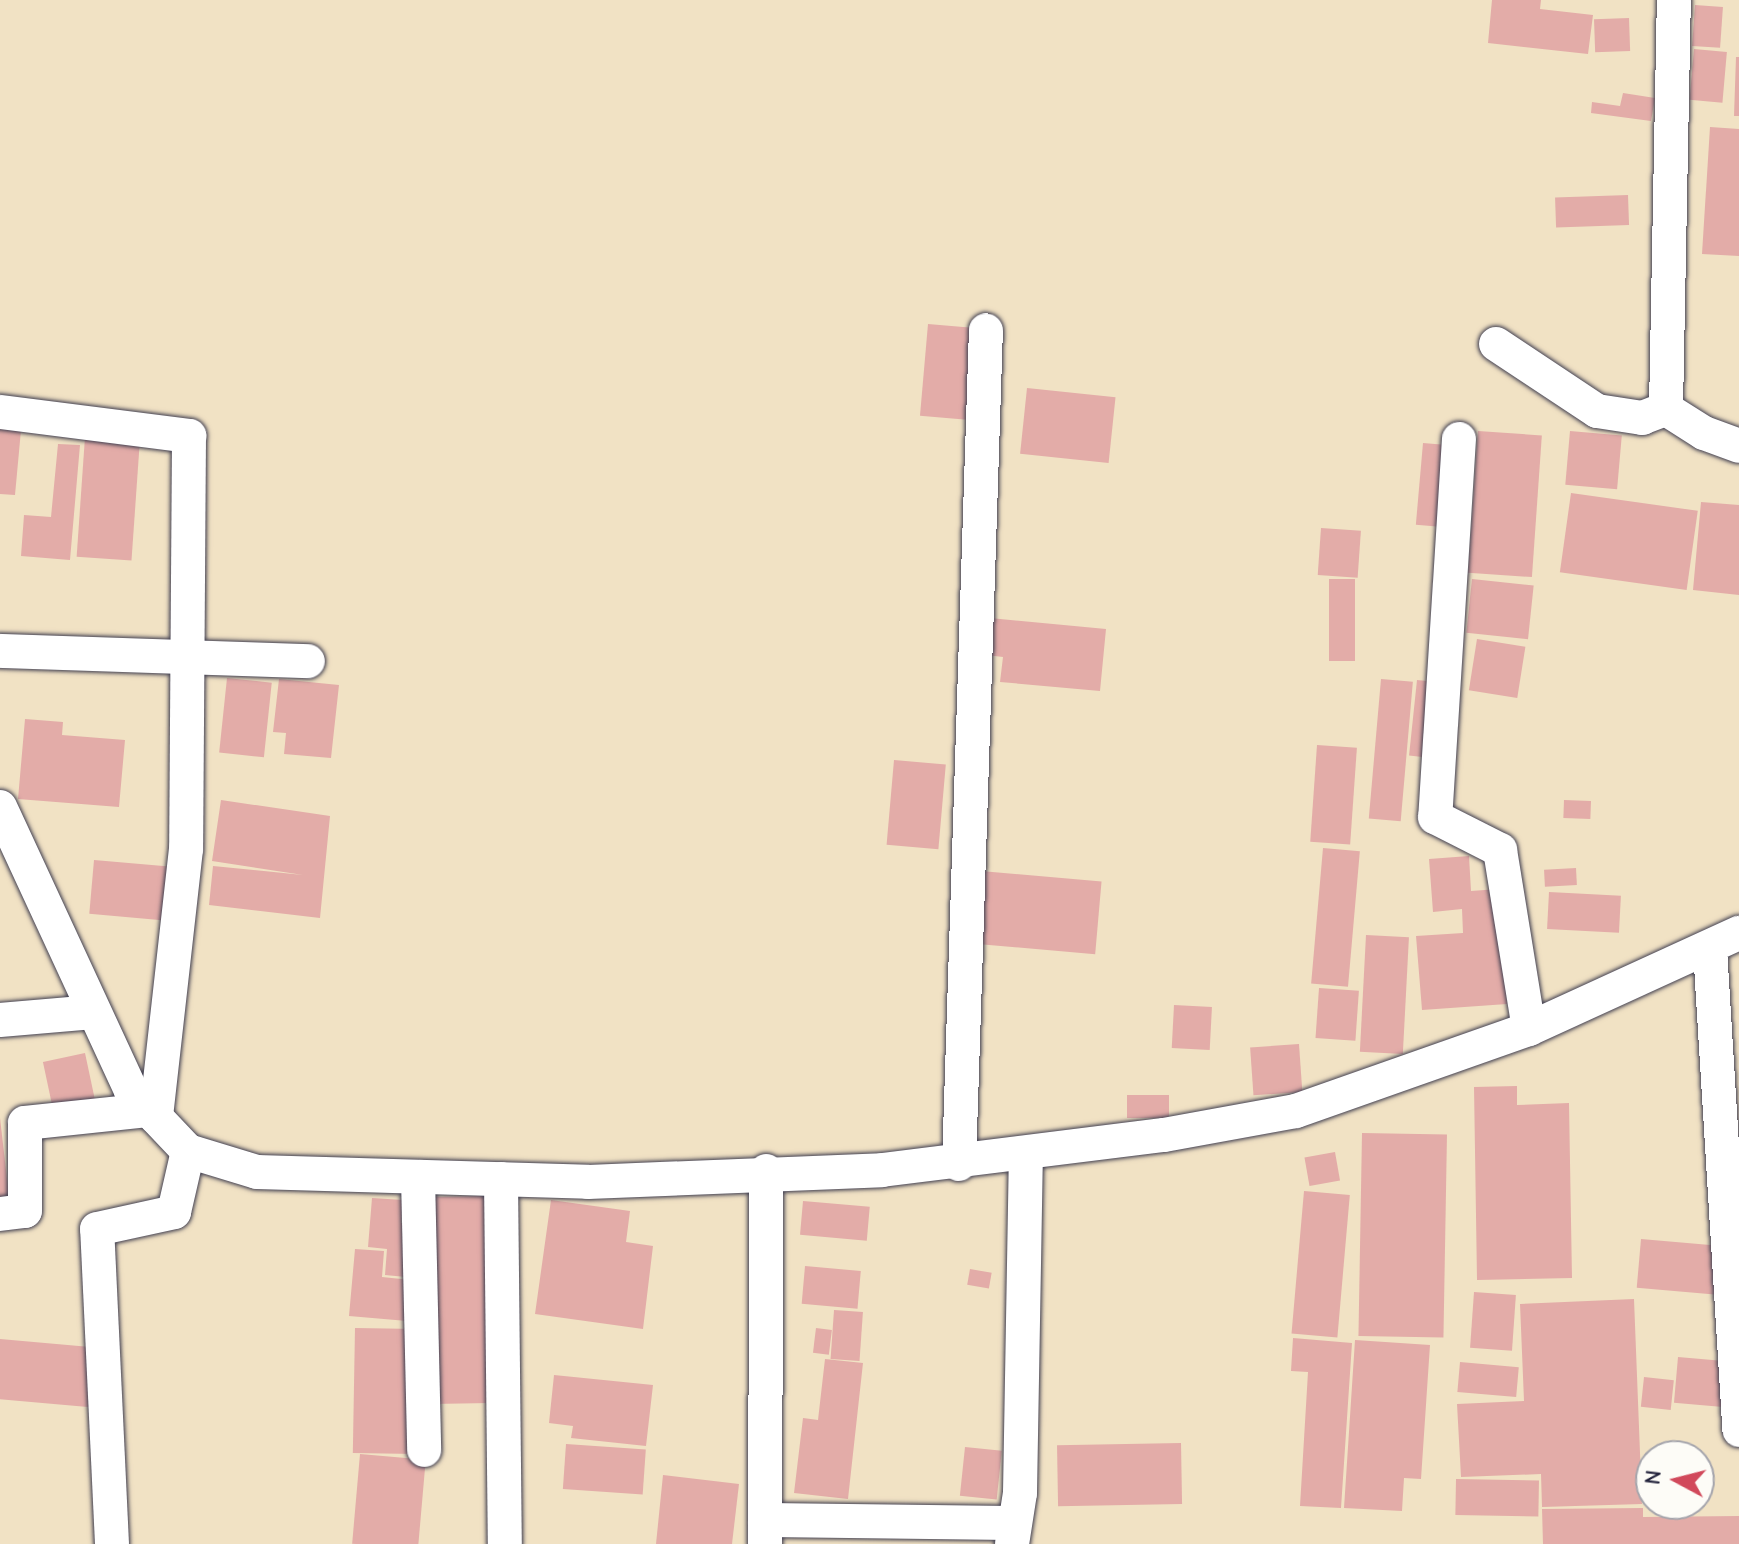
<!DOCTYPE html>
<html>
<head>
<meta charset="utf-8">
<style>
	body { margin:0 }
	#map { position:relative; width:1739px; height:1544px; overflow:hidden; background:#f1e2c4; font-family:"Comic Neue",sans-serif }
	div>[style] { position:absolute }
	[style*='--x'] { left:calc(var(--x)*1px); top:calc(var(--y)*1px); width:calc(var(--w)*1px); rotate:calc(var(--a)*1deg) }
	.building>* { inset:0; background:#e3aca8; transform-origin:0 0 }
	.roads { filter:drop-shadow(0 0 2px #413f50) drop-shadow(0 0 2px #413f50) }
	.minor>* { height:34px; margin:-17px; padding:0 17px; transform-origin:17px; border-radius:17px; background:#fff }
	span { translate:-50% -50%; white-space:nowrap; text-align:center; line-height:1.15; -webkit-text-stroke:6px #fdfcf7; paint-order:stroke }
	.north { position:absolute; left:1635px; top:1440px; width:80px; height:80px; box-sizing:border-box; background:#fdfcf7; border:2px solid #a5a5ac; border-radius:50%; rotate:277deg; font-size:22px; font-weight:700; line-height:32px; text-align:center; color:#22223b }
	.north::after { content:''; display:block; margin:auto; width:28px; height:36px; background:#d1495b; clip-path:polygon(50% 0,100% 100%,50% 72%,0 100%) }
</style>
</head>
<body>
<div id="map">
	<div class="building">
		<i style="clip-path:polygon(1492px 0,1541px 0,1540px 9px,1593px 15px,1588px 54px,1488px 43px)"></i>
		<i style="left:1695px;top:5px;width:28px;height:41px;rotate:4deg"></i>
		<i style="left:1629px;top:18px;width:33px;height:35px;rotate:88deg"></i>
		<i style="left:1694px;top:49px;width:33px;height:51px;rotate:5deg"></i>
		<i style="clip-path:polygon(1736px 57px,1739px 57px,1739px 116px,1734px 116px)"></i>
		<i style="clip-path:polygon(1623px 93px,1655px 98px,1651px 121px,1591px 113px,1592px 102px,1620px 106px)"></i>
		<i style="clip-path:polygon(1710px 127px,1739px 129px,1739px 256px,1702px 254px)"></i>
		<i style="left:1628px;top:195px;width:30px;height:73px;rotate:88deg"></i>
		<i style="left:928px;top:324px;width:47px;height:92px;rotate:5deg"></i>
		<i style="left:1027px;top:388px;width:89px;height:66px;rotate:6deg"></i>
		<i style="clip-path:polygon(0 428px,21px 430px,15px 495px,0 494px)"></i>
		<i style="left:1478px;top:431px;width:64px;height:142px;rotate:4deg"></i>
		<i style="left:1570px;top:431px;width:52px;height:54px;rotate:5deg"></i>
		<i style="left:85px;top:437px;width:55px;height:120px;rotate:4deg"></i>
		<i style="left:1423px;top:443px;width:24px;height:82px;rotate:5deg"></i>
		<i style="clip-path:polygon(58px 444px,80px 445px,70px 560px,21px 556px,24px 515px,51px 517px)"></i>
		<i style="left:1571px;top:493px;width:128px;height:80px;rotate:8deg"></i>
		<i style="clip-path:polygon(1701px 502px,1739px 505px,1739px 595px,1693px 590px)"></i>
		<i style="left:1321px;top:528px;width:40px;height:47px;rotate:4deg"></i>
		<i style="left:1329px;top:579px;width:26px;height:82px"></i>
		<i style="left:1472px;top:579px;width:62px;height:54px;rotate:6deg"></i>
		<i style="clip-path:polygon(990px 618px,1106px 629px,1100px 691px,1000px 682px,1003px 657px,986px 655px)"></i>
		<i style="left:1477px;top:639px;width:49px;height:52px;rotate:9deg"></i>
		<i style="left:227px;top:678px;width:45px;height:75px;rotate:6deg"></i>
		<i style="clip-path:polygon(279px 679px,339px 685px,331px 758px,284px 754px,286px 733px,273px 732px)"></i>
		<i style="left:1381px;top:679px;width:32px;height:140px;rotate:5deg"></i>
		<i style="left:1417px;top:680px;width:20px;height:76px;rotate:6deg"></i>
		<i style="clip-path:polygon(25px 719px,63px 722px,62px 735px,125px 740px,119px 807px,18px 799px)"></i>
		<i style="left:1317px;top:745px;width:40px;height:97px;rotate:4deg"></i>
		<i style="left:894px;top:760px;width:52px;height:85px;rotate:5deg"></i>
		<i style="clip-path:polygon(221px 800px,330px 816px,320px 918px,209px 905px,213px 866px,303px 875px,212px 861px)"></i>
		<i style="left:1564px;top:800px;width:27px;height:18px;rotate:2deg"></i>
		<i style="left:1323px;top:848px;width:37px;height:136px;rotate:5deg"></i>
		<i style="clip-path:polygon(1469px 856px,1471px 891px,1498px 889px,1507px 1004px,1422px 1010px,1416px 936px,1463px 933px,1462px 909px,1433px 912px,1429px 859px)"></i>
		<i style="left:94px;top:860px;width:87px;height:54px;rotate:5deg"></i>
		<i style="left:1576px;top:868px;width:17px;height:32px;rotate:87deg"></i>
		<i style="left:981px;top:871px;width:121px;height:73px;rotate:5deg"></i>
		<i style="left:1549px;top:892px;width:72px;height:37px;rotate:3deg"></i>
		<i style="left:1366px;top:935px;width:43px;height:117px;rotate:3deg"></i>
		<i style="left:1319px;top:988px;width:40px;height:50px;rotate:4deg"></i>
		<i style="left:1174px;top:1005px;width:38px;height:43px;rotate:3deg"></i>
		<i style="left:1299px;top:1044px;width:48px;height:49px;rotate:86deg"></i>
		<i style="left:85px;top:1053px;width:47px;height:43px;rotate:78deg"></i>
		<i style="clip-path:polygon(1517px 1086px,1517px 1105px,1569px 1103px,1572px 1278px,1477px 1280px,1474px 1087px)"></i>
		<i style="left:1169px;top:1095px;width:23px;height:42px;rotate:90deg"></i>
		<i style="clip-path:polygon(0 1118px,10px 1205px,0 1206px)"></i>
		<i style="left:1362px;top:1133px;width:85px;height:203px;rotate:1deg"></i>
		<i style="left:1335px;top:1152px;width:29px;height:31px;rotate:80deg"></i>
		<i style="left:1304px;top:1191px;width:46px;height:143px;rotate:5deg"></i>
		<i style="left:487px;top:1196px;width:207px;height:59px;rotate:89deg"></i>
		<i style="clip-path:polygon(372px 1198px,403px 1200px,401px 1223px,410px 1224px,406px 1277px,385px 1275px,387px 1249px,368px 1247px)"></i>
		<i style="clip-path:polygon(551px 1200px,630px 1211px,626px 1242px,653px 1246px,643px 1329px,535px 1314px)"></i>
		<i style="left:803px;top:1201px;width:67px;height:34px;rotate:5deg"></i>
		<i style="left:1641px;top:1239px;width:78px;height:49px;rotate:5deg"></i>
		<i style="clip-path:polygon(355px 1249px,384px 1251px,382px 1277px,411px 1280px,407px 1321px,349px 1316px)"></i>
		<i style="left:805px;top:1266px;width:56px;height:38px;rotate:5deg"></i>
		<i style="left:970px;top:1269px;width:22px;height:16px;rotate:10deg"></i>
		<i style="left:1474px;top:1292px;width:42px;height:56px;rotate:4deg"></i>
		<i style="clip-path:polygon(1634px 1299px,1642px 1504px,1542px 1507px,1541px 1474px,1461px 1477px,1457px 1404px,1524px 1401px,1520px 1304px)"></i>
		<i style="left:834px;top:1310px;width:29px;height:49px;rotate:4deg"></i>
		<i style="left:355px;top:1328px;width:63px;height:125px;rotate:1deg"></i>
		<i style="left:816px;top:1328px;width:16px;height:25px;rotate:7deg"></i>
		<i style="clip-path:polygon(1293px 1338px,1352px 1343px,1341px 1508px,1300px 1506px,1308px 1372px,1291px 1371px)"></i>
		<i style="left:0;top:1339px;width:99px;height:60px;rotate:5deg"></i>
		<i style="clip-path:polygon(1355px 1340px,1430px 1345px,1421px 1479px,1404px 1478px,1402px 1511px,1344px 1508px)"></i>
		<i style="left:1678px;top:1357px;width:52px;height:46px;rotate:5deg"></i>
		<i style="clip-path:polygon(825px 1359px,863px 1363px,848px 1499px,794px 1493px,803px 1418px,818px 1420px)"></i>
		<i style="left:1460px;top:1362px;width:59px;height:30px;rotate:5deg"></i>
		<i style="clip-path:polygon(554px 1375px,653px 1385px,646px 1446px,571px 1438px,573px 1426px,549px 1423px)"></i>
		<i style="left:1644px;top:1377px;width:30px;height:30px;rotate:6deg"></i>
		<i style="left:1181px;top:1443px;width:61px;height:124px;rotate:89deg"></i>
		<i style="left:566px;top:1444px;width:80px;height:45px;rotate:4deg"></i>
		<i style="left:965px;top:1447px;width:37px;height:49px;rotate:6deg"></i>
		<i style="left:360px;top:1454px;width:66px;height:90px;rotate:5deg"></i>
		<i style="clip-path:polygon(663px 1475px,739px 1484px,732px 1544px,656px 1544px)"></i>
		<i style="left:1456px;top:1479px;width:83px;height:36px;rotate:1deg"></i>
		<i style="clip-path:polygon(1643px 1508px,1643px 1517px,1739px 1516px,1739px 1544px,1543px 1544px,1542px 1509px)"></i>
	</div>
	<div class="roads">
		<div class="minor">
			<i style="--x:1496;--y:344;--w:121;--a:33.6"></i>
			<i style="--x:1597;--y:411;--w:46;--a:8.8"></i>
			<i style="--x:1642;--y:418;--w:26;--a:-21"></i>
			<i style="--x:1666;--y:409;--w:45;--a:32.3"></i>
			<i style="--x:1704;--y:433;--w:37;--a:20"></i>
			<i style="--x:1666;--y:409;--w:409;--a:-88.9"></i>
			<i style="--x:0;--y:412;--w:191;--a:7.2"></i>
			<i style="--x:189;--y:436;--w:413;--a:90.4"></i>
			<i style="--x:186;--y:849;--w:270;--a:96.4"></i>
			<i style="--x:1459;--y:439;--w:379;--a:93.6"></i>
			<i style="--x:1435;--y:817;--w:73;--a:26.9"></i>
			<i style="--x:1500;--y:850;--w:181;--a:80.8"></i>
			<i style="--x:0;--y:651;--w:308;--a:1.9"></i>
			<i style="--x:0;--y:807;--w:313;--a:65.2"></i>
			<i style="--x:131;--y:1091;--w:83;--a:46.5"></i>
			<i style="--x:188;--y:1151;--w:72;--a:16.9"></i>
			<i style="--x:257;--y:1172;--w:331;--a:1.7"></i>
			<i style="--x:588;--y:1182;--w:294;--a:-2.3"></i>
			<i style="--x:882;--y:1170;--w:284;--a:-7.1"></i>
			<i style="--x:1164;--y:1135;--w:134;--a:-10.3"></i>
			<i style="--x:1296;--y:1111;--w:247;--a:-19.4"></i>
			<i style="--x:1529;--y:1029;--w:231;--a:-24.6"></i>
			<i style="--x:1710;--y:949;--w:482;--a:86.5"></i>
			<i style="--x:0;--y:1020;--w:94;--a:-4.9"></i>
			<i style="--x:959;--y:1164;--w:834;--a:-88.15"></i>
			<i style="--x:418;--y:1177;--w:273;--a:88.7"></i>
			<i style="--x:501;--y:1179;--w:365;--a:89.4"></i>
			<i style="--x:0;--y:1214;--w:25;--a:-7"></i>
			<i style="--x:25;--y:1211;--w:88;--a:-90"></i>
			<i style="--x:25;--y:1123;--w:125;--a:-6"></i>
			<i style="--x:765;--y:1520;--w:248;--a:0.7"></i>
			<i style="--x:112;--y:1544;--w:315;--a:-92.7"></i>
			<i style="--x:97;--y:1229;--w:79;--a:-12.4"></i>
			<i style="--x:174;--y:1212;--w:63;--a:-77.1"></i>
			<i style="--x:765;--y:1544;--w:373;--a:-89.8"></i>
			<i style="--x:1012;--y:1544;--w:52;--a:-81.1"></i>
			<i style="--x:1020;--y:1493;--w:338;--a:-89"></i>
		</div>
	</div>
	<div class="north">N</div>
</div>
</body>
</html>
